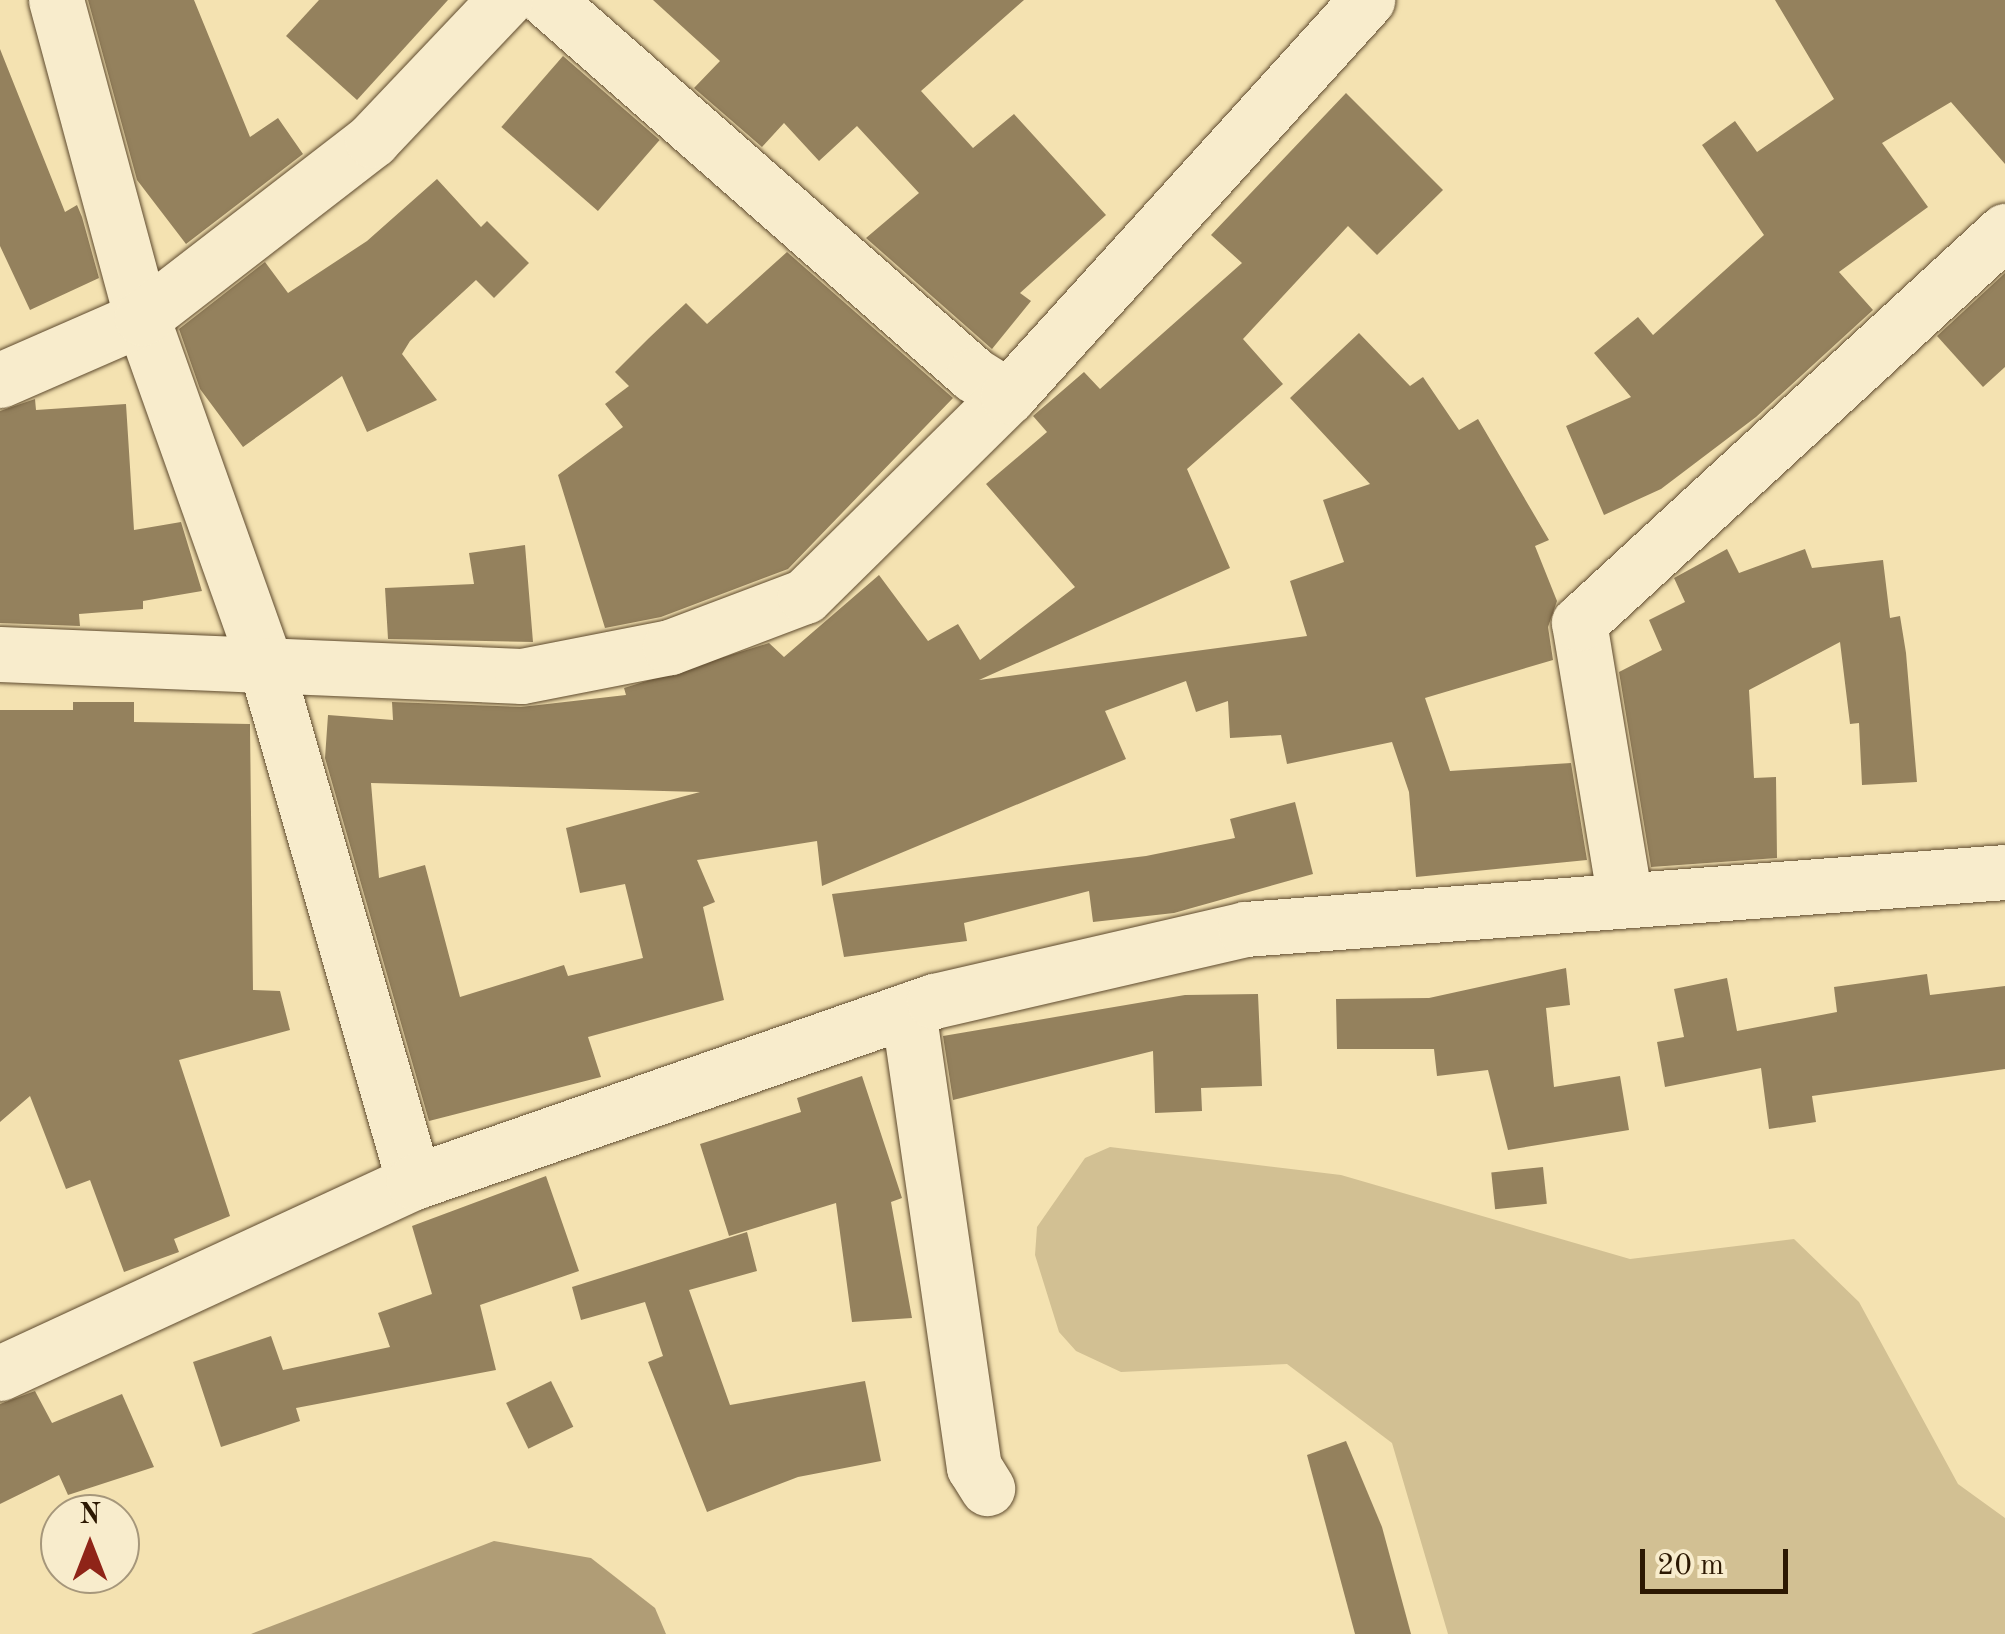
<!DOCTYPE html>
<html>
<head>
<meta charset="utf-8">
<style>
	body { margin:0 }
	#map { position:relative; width:2005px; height:1634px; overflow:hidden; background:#f4e2b1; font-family:"Old Standard TT",serif }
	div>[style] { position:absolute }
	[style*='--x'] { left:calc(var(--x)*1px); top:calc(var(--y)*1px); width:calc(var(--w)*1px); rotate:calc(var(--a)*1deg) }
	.green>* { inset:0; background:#d2c093 }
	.water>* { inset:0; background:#b09d76 }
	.building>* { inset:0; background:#94815d; transform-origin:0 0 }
	.roads { filter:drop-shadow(0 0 2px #5e4a2e) drop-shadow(0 0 2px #5e4a2e) }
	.minor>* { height:55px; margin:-27.5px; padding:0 27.5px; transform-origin:27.5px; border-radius:27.5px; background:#f8eccc }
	span { translate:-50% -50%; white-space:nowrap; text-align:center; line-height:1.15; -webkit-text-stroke:10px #f8eccc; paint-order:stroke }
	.north { position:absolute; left:40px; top:1494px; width:100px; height:100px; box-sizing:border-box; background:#f8eccc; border:2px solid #a6977b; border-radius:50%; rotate:0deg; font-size:28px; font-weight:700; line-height:40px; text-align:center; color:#2c1802 }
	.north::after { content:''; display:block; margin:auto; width:35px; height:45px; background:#8f2418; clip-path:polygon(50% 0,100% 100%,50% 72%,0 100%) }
	.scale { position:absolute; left:1640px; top:1549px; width:148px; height:45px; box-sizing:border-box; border:5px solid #2c1802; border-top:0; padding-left:12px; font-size:30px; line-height:35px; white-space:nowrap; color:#2c1802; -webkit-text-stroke:8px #f8eccc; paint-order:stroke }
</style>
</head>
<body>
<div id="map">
	<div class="green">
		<i style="clip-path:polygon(1110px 1147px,1341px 1175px,1630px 1259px,1794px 1239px,1859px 1302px,1958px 1484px,2005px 1518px,2005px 1634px,1448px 1634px,1392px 1443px,1287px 1364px,1121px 1372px,1076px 1351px,1059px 1332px,1035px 1255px,1037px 1227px,1085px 1158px)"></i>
	</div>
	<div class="water">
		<i style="clip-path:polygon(494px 1541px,591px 1558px,655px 1608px,666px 1634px,251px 1634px)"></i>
	</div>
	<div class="building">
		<i style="clip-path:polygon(88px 0,194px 0,250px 137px,278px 118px,303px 154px,186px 244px,137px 180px)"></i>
		<i style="clip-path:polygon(319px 0,448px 0,357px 100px,286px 36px)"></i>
		<i style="clip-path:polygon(653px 0,1024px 0,921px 91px,973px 148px,1014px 114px,1106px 215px,1020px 293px,1031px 301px,992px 349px,866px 238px,919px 193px,857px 126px,819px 161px,784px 123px,762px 147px,694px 88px,720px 61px)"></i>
		<i style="clip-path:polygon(1775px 0,2005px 0,2005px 164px,1951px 102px,1882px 143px,1928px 207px,1839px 272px,1873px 310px,1756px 417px,1661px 489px,1604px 515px,1566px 426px,1631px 397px,1594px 353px,1638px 317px,1653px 335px,1764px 235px,1702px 145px,1735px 121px,1757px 152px,1834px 99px)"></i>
		<i style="clip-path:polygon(0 49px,65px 212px,77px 205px,82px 217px,99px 278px,30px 310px,0 246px)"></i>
		<i style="left:563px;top:56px;width:128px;height:94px;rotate:41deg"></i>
		<i style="clip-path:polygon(evenodd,1346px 93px,1443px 190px,1377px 255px,1348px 226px,1243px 339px,1283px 384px,1187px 469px,1230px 568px,979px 680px,1307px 636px,1290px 581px,1344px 562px,1323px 500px,1370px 484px,1290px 398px,1359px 333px,1410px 386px,1423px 377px,1459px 430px,1478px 419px,1549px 540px,1535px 546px,1557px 601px,1548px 627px,1553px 660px,1425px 698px,1450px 771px,1571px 763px,1587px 860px,1416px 877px,1409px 792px,1392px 742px,1287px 764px,1281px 735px,1230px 738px,1228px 701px,1196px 712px,1186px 681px,1105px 711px,1126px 759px,822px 886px,817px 841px,697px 860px,715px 902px,703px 907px,724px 1000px,588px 1037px,601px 1077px,429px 1121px,325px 758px,328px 715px,393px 720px,392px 702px,521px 707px,626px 695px,624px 688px,769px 643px,784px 657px,879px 575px,928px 641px,958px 624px,980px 660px,1075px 587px,986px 484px,1047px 432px,1033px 416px,1084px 372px,1100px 389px,1242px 263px,1211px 235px,1346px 93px,371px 783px,700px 792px,566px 828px,580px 893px,625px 884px,643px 958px,568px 976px,564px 965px,460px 997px,425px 865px,379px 878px,371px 783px)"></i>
		<i style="clip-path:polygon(437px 179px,481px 227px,487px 221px,529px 263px,494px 298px,476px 280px,410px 341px,402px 354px,437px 400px,367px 432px,342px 376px,243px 447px,200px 389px,179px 329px,265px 262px,288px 293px,367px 241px)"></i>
		<i style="clip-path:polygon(787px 252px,953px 398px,788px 569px,661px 617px,605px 628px,558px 475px,623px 427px,605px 404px,629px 386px,615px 372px,649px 338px,686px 303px,707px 324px)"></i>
		<i style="clip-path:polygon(2005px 273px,2005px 367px,1983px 387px,1937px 336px)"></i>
		<i style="clip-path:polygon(35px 399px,36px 410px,126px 404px,134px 530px,181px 522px,202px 591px,143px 601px,143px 609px,79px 614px,80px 626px,0 623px,0 411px)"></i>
		<i style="clip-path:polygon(525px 545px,533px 642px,388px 639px,385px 588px,474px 584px,469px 553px)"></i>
		<i style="clip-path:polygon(1727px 549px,1739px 573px,1805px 549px,1812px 568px,1883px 560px,1890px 618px,1900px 616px,1906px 653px,1917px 782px,1862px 785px,1859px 723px,1850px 724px,1840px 642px,1749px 690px,1754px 778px,1776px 777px,1777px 858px,1651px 867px,1619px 672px,1662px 650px,1649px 620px,1685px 602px,1674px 578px)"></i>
		<i style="clip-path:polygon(73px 702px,134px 702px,134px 722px,250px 724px,253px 990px,280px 991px,290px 1030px,179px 1060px,230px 1216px,174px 1239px,179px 1252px,124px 1272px,90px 1180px,66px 1189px,30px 1096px,0 1122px,0 710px,73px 710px)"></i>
		<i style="clip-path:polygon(1295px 802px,1313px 874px,1174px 913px,1093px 922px,1089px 891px,964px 923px,967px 941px,844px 957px,832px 894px,1146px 856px,1235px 838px,1230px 819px)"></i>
		<i style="clip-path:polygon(1566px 968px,1570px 1005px,1546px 1008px,1554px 1087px,1620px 1076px,1629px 1130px,1508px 1150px,1488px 1070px,1437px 1076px,1434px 1049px,1337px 1049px,1336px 999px,1429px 998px)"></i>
		<i style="clip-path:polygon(1927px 974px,1930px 995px,2005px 986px,2005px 1069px,1812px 1096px,1816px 1122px,1769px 1129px,1761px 1068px,1665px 1087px,1657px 1042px,1684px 1037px,1674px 989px,1727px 978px,1737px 1031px,1837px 1012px,1834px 987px)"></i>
		<i style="clip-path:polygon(1258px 994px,1262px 1086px,1201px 1088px,1202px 1111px,1155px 1113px,1153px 1051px,953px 1100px,943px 1036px,1185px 995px)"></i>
		<i style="clip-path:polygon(862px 1076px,902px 1198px,891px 1202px,912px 1318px,852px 1322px,836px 1203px,729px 1236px,700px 1144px,801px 1112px,797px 1098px)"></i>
		<i style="left:1543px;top:1167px;width:37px;height:52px;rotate:84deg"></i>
		<i style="clip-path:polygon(546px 1176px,579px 1271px,480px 1305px,496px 1370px,296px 1408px,300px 1421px,221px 1447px,193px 1362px,271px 1336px,283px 1370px,390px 1347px,378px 1313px,432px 1294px,412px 1226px)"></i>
		<i style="clip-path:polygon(747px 1232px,757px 1271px,689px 1290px,730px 1405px,865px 1381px,881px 1461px,798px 1477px,707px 1512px,648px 1362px,663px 1356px,645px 1302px,581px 1320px,572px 1287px)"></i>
		<i style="left:551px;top:1381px;width:51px;height:50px;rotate:64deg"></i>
		<i style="clip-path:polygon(35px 1391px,52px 1423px,122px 1394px,154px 1467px,68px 1495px,59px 1475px,0 1504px,0 1404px)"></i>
		<i style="clip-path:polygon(1346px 1441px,1382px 1527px,1411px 1634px,1355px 1634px,1307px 1455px)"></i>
	</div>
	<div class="roads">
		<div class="minor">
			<i style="--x:56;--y:0;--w:329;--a:74.9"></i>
			<i style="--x:142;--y:318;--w:369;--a:70.4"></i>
			<i style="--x:266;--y:666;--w:537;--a:74"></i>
			<i style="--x:547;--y:0;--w:568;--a:41.29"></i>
			<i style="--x:974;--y:375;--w:40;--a:32"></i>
			<i style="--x:0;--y:380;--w:155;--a:-23.6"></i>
			<i style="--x:142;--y:318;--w:291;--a:-37.7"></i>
			<i style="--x:372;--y:140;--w:193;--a:-46.5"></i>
			<i style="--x:0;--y:654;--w:522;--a:2.41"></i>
			<i style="--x:522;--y:676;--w:151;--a:-11.1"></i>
			<i style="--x:670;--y:647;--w:144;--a:-20.7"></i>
			<i style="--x:805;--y:596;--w:285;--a:-44.6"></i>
			<i style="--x:1008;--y:396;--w:535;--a:-47.81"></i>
			<i style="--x:1625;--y:900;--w:281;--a:-99.4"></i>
			<i style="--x:1579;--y:623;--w:579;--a:-42.62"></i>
			<i style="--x:908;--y:1010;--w:462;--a:81.8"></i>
			<i style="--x:974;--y:1467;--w:25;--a:58"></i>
			<i style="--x:0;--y:1373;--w:456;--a:-24.8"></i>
			<i style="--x:414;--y:1182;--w:551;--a:-19.19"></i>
			<i style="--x:934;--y:1001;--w:319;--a:-13"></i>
			<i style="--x:1245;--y:929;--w:762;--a:-4.29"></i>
		</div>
	</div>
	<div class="north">N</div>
	<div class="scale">20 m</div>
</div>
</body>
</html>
